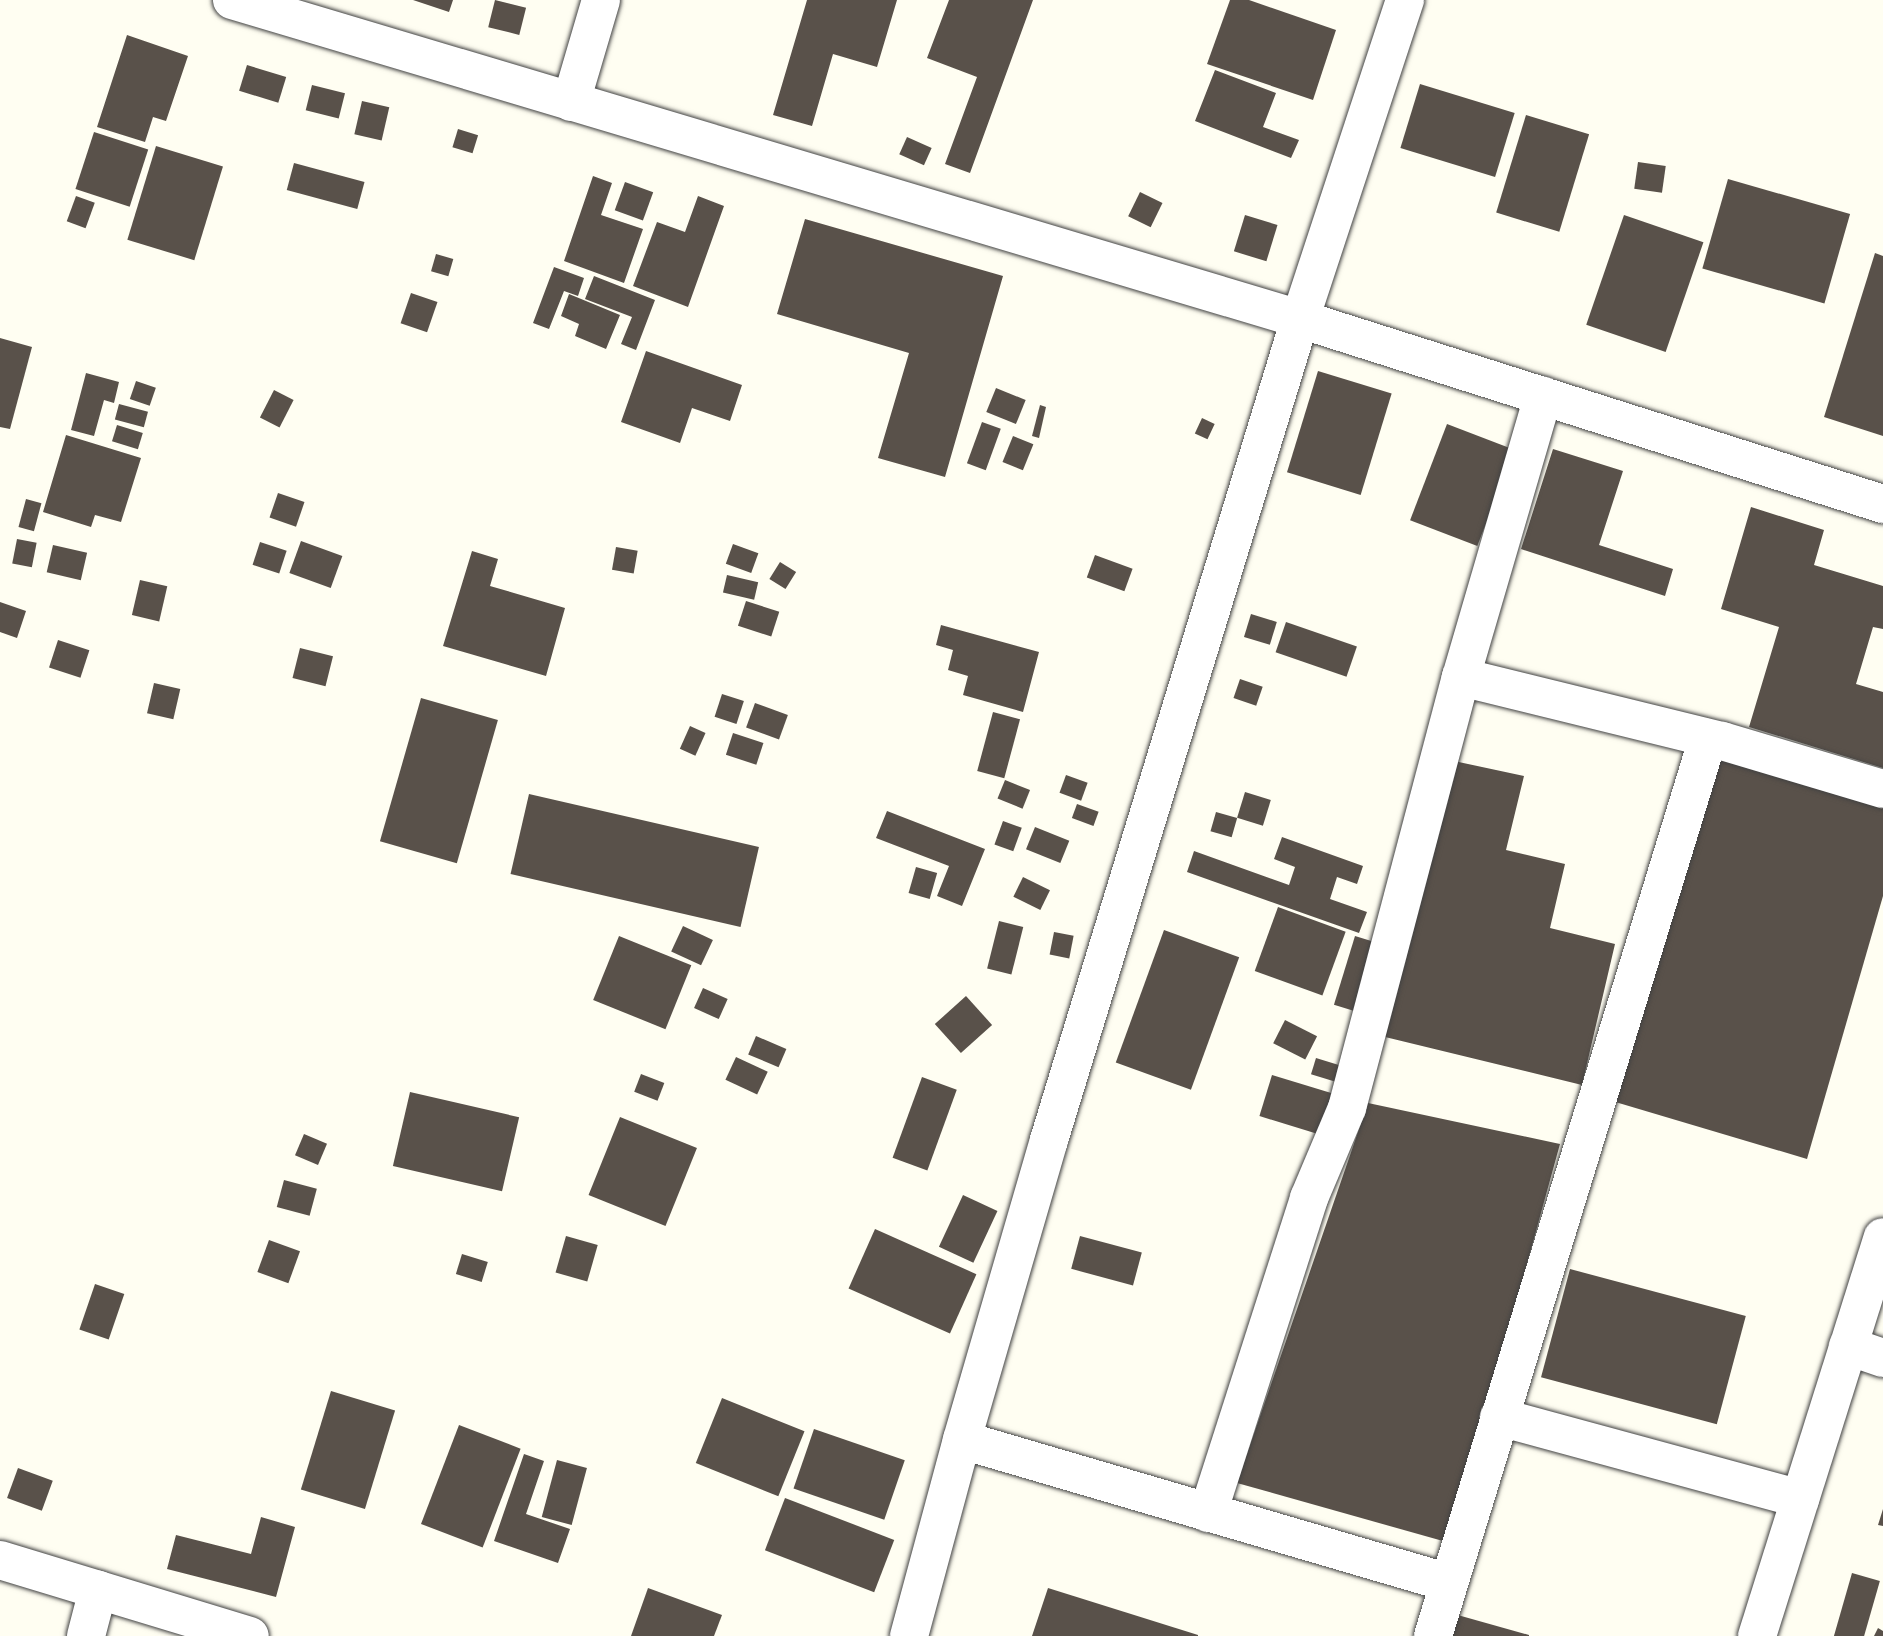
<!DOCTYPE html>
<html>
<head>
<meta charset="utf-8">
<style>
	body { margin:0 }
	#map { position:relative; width:1883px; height:1636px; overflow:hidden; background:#fffef2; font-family:"Source Serif 4",serif }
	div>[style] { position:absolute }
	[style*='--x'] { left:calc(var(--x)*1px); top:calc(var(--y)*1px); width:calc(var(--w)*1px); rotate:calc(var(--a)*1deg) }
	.building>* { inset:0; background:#59514a; transform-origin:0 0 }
	.roads { filter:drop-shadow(0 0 2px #424242) drop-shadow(0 0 2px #424242) }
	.minor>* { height:38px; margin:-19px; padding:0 19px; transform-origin:19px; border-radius:19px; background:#fff }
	span { translate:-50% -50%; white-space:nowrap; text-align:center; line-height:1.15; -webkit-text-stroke:7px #fff; paint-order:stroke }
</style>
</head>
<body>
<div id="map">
	<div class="building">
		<i style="clip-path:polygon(413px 0,453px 0,449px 12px)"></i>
		<i style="left:495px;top:0;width:32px;height:28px;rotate:14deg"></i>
		<i style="clip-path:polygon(807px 0,897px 0,877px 67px,833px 54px,812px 126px,773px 115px)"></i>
		<i style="clip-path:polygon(949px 0,1033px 0,970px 173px,945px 164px,977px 77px,927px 58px)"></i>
		<i style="clip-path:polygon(1230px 0,1249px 0,1336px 30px,1313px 100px,1207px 64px)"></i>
		<i style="clip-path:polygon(127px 35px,188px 56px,166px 121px,153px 117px,145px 142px,97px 127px)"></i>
		<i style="left:247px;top:65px;width:41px;height:27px;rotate:17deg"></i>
		<i style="clip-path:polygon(1215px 70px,1276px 93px,1263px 127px,1299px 140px,1291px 158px,1195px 121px)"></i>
		<i style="left:1420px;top:84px;width:99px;height:67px;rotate:17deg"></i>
		<i style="left:312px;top:85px;width:34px;height:26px;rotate:14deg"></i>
		<i style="left:362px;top:101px;width:28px;height:34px;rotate:13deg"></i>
		<i style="left:1526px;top:115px;width:66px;height:102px;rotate:17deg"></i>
		<i style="left:458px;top:129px;width:21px;height:19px;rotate:17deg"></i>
		<i style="left:94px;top:132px;width:57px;height:60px;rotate:18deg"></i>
		<i style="left:907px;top:137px;width:27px;height:19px;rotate:24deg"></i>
		<i style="left:156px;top:146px;width:70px;height:98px;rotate:17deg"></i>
		<i style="left:1638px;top:162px;width:28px;height:27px;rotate:8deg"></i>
		<i style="left:294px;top:163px;width:73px;height:28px;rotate:15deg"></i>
		<i style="clip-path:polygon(593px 176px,612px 183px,601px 215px,643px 229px,624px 283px,564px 261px)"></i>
		<i style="left:1728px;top:179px;width:127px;height:93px;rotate:16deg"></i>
		<i style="left:625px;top:182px;width:30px;height:30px;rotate:20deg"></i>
		<i style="left:1140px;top:192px;width:25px;height:27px;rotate:26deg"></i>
		<i style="left:76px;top:196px;width:20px;height:27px;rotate:20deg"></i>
		<i style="clip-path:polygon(698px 196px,724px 206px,688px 307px,633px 286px,657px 222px,685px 232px)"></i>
		<i style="left:1245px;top:215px;width:34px;height:38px;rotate:17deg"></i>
		<i style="left:1624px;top:215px;width:84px;height:116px;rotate:19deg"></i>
		<i style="clip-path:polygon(805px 219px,1003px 276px,945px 477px,878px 458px,909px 353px,777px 314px)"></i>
		<i style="clip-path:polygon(1875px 253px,1883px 256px,1883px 436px,1824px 417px)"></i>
		<i style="left:436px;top:254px;width:18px;height:18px;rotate:16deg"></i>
		<i style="clip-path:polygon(554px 267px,584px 278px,578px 296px,564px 291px,549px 329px,533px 323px)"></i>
		<i style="clip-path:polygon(594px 276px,655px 300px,636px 350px,621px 344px,632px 317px,585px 299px)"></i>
		<i style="left:411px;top:293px;width:28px;height:32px;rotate:19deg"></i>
		<i style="clip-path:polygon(569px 294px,620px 315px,606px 349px,575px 336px,579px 324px,561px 316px)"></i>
		<i style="clip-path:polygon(0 338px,32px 347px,10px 429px,0 427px)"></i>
		<i style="clip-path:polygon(646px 351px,742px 385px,730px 421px,692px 408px,680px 443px,621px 422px)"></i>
		<i style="left:1318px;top:371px;width:77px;height:106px;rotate:17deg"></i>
		<i style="clip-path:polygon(86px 373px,119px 382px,114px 403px,104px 400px,94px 436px,71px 430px)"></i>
		<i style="left:136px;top:381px;width:21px;height:19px;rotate:19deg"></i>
		<i style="left:996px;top:388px;width:32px;height:26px;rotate:22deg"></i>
		<i style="left:274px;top:390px;width:22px;height:31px;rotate:27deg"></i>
		<i style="left:119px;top:404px;width:30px;height:16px;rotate:15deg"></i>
		<i style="clip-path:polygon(1040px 405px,1046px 407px,1039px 438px,1032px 436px)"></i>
		<i style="left:1202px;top:418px;width:14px;height:17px;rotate:25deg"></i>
		<i style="left:982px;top:422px;width:20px;height:44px;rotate:20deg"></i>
		<i style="left:1447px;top:424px;width:72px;height:103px;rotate:21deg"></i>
		<i style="left:117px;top:425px;width:27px;height:17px;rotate:17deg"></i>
		<i style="clip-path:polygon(66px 435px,141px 458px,121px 522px,95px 515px,91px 527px,43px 512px)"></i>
		<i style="left:1013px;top:436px;width:22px;height:28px;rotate:22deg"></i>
		<i style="clip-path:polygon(1553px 449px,1623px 471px,1599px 545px,1673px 569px,1665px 596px,1521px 549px)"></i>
		<i style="left:278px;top:493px;width:28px;height:26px;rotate:19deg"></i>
		<i style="left:26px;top:499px;width:16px;height:29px;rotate:15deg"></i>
		<i style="clip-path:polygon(1751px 507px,1824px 530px,1814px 565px,1883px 586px,1883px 629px,1873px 627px,1856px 684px,1883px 692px,1883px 768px,1749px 727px,1779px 627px,1721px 609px)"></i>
		<i style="left:17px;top:539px;width:20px;height:25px;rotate:11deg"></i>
		<i style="left:301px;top:541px;width:44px;height:34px;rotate:20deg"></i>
		<i style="left:260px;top:542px;width:28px;height:24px;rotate:18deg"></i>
		<i style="left:733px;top:544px;width:27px;height:21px;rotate:20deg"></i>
		<i style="left:53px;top:545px;width:35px;height:28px;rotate:13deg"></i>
		<i style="left:616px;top:547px;width:22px;height:23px;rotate:10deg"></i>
		<i style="clip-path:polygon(472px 551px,498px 559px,490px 586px,565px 608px,546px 676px,443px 646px)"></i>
		<i style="left:1095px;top:555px;width:40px;height:24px;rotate:20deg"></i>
		<i style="left:780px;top:562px;width:19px;height:20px;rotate:32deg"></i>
		<i style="left:727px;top:575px;width:32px;height:18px;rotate:13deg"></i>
		<i style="left:140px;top:580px;width:28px;height:36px;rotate:13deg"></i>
		<i style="left:746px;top:601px;width:35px;height:26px;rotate:18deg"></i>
		<i style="clip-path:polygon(0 602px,26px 611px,17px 638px,0 632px)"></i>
		<i style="left:1251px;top:614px;width:27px;height:24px;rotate:17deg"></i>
		<i style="left:1286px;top:622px;width:75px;height:32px;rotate:19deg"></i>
		<i style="clip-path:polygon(941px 625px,1039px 652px,1023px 712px,963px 695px,968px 676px,948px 670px,953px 650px,936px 645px)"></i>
		<i style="left:58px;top:640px;width:33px;height:29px;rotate:18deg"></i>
		<i style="left:300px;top:648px;width:34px;height:31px;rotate:14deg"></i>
		<i style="left:1240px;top:679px;width:24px;height:20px;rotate:19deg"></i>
		<i style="left:154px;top:683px;width:27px;height:31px;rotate:13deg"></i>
		<i style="left:722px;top:694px;width:23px;height:24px;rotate:18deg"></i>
		<i style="left:421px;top:698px;width:80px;height:149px;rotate:16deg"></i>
		<i style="left:755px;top:703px;width:35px;height:26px;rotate:20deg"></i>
		<i style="left:993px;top:712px;width:28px;height:61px;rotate:15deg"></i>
		<i style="left:690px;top:726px;width:17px;height:25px;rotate:24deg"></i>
		<i style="left:733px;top:733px;width:32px;height:23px;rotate:18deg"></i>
		<i style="clip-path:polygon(1716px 744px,1883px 802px,1883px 896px,1807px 1159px,1612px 1101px)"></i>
		<i style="clip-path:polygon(1454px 761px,1524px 776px,1506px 850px,1565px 864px,1550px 928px,1615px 944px,1582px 1085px,1381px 1036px)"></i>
		<i style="left:1066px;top:775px;width:23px;height:19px;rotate:20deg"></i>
		<i style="left:1005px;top:780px;width:27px;height:20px;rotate:22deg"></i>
		<i style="left:1245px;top:792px;width:27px;height:27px;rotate:17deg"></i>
		<i style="left:529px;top:794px;width:236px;height:82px;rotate:13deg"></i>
		<i style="left:1077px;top:804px;width:23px;height:15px;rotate:20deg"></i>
		<i style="clip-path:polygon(887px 811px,985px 849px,962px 906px,937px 896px,949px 866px,876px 838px)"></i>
		<i style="left:1216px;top:812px;width:22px;height:20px;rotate:16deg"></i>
		<i style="left:1003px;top:821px;width:20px;height:25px;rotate:20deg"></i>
		<i style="left:1035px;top:827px;width:37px;height:24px;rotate:22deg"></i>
		<i style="clip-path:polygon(1282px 837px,1363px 866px,1357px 884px,1337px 877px,1330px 899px,1367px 912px,1359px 933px,1187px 872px,1194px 851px,1289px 885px,1295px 867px,1274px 859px)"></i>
		<i style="left:916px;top:867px;width:22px;height:27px;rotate:16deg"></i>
		<i style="left:1023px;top:877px;width:30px;height:22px;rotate:26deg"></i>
		<i style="left:1278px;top:907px;width:72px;height:68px;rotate:20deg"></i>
		<i style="left:999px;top:921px;width:25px;height:49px;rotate:14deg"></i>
		<i style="left:683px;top:926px;width:33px;height:28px;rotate:25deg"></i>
		<i style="left:1164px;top:930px;width:80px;height:141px;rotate:20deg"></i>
		<i style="left:1054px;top:932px;width:20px;height:23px;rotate:11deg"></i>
		<i style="left:619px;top:936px;width:78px;height:69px;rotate:22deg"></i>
		<i style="left:1355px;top:936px;width:28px;height:72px;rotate:17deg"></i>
		<i style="left:703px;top:988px;width:27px;height:22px;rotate:24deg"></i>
		<i style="left:966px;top:996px;width:39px;height:42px;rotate:48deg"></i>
		<i style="left:1285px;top:1020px;width:36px;height:26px;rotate:27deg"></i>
		<i style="left:756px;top:1036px;width:33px;height:20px;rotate:23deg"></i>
		<i style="left:736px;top:1057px;width:35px;height:25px;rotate:25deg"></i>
		<i style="left:1316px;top:1058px;width:34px;height:17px;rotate:17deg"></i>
		<i style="left:641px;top:1074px;width:25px;height:19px;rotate:21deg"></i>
		<i style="left:1272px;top:1075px;width:67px;height:43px;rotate:17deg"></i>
		<i style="left:922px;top:1077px;width:37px;height:86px;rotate:20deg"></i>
		<i style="left:410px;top:1092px;width:112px;height:76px;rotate:13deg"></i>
		<i style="clip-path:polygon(1368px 1103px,1560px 1144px,1450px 1543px,1237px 1483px)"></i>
		<i style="left:620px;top:1117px;width:83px;height:84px;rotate:22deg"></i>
		<i style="left:304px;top:1134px;width:25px;height:23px;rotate:23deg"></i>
		<i style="left:284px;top:1180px;width:34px;height:28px;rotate:15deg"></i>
		<i style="left:963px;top:1195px;width:38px;height:57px;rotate:25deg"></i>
		<i style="left:875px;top:1229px;width:111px;height:65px;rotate:24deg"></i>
		<i style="left:566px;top:1236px;width:33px;height:38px;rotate:16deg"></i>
		<i style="left:1080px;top:1236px;width:64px;height:34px;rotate:15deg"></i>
		<i style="left:269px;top:1240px;width:33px;height:34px;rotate:20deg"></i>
		<i style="left:462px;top:1254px;width:27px;height:21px;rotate:17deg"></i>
		<i style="left:1570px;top:1269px;width:182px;height:112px;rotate:15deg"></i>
		<i style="left:95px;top:1284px;width:31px;height:48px;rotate:19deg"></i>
		<i style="left:331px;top:1391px;width:67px;height:103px;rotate:17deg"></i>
		<i style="left:722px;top:1398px;width:89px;height:70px;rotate:22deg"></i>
		<i style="left:459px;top:1425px;width:66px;height:106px;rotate:21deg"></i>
		<i style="left:814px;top:1429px;width:96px;height:63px;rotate:19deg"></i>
		<i style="clip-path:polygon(524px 1454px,544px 1461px,526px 1514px,570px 1529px,558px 1563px,494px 1541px)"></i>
		<i style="left:557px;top:1460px;width:31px;height:59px;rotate:15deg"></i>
		<i style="left:18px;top:1468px;width:37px;height:32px;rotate:20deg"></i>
		<i style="left:785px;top:1498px;width:117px;height:56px;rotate:21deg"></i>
		<i style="clip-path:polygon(1883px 1509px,1883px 1526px,1878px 1525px)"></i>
		<i style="clip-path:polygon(261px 1517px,295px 1527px,276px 1597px,167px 1569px,176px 1535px,251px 1554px)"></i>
		<i style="left:1852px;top:1573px;width:29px;height:66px;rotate:16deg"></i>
		<i style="clip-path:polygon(648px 1588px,722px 1615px,714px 1636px,631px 1636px)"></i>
		<i style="clip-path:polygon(1048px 1588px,1198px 1635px,1198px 1636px,1032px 1636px)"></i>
		<i style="clip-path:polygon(1447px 1612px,1529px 1635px,1529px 1636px,1440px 1636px)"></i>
		<i style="clip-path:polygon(1878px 1628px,1883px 1631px,1883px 1636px,1874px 1636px)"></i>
	</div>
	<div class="roads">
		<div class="minor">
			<i style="--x:232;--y:0;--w:1115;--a:16.63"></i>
			<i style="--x:1300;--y:319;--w:612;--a:17.61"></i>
			<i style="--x:1405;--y:0;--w:336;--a:108.2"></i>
			<i style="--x:1300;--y:319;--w:859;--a:107"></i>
			<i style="--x:1049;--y:1140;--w:312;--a:106.2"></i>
			<i style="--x:962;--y:1440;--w:504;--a:16.35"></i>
			<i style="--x:571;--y:102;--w:106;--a:-73.6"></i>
			<i style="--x:1461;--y:677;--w:269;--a:13.8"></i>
			<i style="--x:1722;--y:741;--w:168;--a:16.6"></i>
			<i style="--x:1848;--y:1346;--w:37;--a:19"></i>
			<i style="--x:1499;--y:1417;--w:312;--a:15.2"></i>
			<i style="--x:1208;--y:1513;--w:331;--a:-72.2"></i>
			<i style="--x:1309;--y:1198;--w:98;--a:-67.1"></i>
			<i style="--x:1347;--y:1108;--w:446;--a:-75.2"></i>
			<i style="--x:1461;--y:677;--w:293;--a:-73.7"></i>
			<i style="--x:0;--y:1560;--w:261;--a:16.9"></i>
			<i style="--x:86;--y:1636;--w:48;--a:-75.4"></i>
			<i style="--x:909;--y:1636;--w:203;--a:-74.9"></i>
			<i style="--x:1433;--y:1636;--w:939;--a:-72.97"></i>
			<i style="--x:1757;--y:1636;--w:418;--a:-72.5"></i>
		</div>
	</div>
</div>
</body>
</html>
